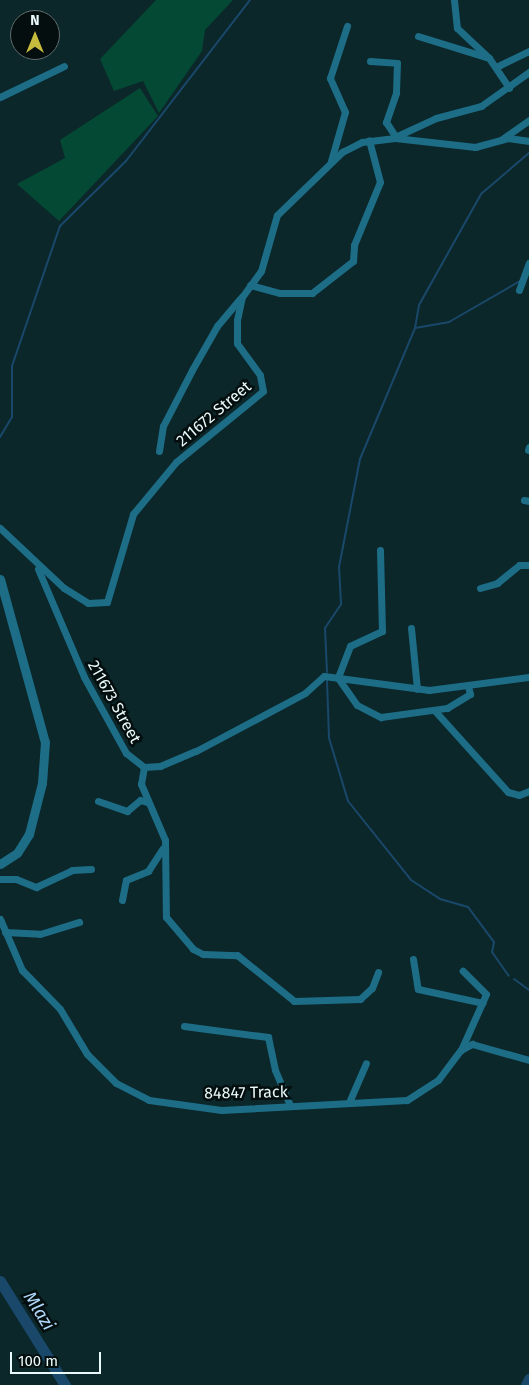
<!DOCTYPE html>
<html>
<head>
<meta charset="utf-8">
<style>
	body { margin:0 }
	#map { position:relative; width:529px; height:1385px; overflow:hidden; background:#0b272a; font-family:"Fira Sans",sans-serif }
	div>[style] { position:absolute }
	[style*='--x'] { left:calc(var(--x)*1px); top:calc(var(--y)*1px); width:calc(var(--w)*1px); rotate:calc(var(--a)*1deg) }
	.green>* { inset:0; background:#044933 }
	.stream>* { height:2px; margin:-1px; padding:0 1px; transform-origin:1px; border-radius:1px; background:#1a486a }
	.river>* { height:11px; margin:-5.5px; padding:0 5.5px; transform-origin:5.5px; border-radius:5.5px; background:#1a486a }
	.minor>* { height:7px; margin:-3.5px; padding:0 3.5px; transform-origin:3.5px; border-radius:3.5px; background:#1d6d87 }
	.tertiary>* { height:9px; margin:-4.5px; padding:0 4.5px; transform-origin:4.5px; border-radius:4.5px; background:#1d6d87 }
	span { translate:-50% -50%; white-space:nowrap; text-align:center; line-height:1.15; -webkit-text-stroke:5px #040e0f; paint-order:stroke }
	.street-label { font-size:16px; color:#e9f9fa }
	.water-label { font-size:18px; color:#b0d8fa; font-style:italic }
	.north { position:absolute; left:10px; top:10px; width:50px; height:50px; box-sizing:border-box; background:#040e0f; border:1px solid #606c6d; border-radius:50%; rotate:0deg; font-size:14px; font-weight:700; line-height:20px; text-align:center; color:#e9f9fa }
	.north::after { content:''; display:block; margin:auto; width:18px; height:22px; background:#c6bb3c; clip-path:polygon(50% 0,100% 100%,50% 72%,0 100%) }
	.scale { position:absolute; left:10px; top:1352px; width:91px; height:22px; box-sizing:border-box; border:2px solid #e9f9fa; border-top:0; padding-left:6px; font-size:15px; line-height:18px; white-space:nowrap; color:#e9f9fa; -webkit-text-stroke:4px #040e0f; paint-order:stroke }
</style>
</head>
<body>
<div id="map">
	<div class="green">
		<i style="clip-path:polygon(156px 0,233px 0,205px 30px,202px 51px,159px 113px,143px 81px,114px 91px,100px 59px)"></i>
		<i style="clip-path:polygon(140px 88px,158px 116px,59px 221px,17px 184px,65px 158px,60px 140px)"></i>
	</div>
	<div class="stream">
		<i style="--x:415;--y:328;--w:35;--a:-10"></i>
		<i style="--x:449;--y:322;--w:82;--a:-30"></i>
		<i style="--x:0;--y:437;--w:23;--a:-59"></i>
		<i style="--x:12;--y:417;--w:51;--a:-90"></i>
		<i style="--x:12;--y:366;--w:148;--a:-71.1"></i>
		<i style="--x:60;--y:226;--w:93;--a:-44.6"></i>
		<i style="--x:126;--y:161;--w:203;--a:-52.4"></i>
		<i style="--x:327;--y:672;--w:44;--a:-92.6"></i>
		<i style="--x:325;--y:628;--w:29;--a:-56"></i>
		<i style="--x:341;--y:604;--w:37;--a:-93"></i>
		<i style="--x:339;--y:567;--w:110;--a:-79"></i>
		<i style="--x:360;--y:459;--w:142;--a:-67.2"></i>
		<i style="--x:415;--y:328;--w:23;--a:-80"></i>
		<i style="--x:419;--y:305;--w:127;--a:-60.8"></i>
		<i style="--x:481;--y:194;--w:63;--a:-40.5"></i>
		<i style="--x:327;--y:680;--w:58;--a:88"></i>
		<i style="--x:329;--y:738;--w:66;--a:73.2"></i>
		<i style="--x:348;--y:801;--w:101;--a:51.4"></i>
		<i style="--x:411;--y:880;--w:35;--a:33"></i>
		<i style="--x:440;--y:899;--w:29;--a:16"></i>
		<i style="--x:468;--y:907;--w:44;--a:53.4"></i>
		<i style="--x:494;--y:942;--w:10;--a:101"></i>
		<i style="--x:492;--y:952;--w:29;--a:55"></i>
		<i style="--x:514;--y:979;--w:19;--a:36"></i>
	</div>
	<div class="river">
		<i style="--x:0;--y:1281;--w:123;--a:58"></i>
		<i style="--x:526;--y:1385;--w:7;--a:-63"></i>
	</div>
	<div class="minor">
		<i style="--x:454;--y:0;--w:28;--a:84"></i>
		<i style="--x:457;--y:28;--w:44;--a:43.2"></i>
		<i style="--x:489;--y:58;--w:36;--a:56"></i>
		<i style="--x:418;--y:36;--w:74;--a:17.2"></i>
		<i style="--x:370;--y:61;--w:27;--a:4"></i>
		<i style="--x:397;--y:63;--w:30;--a:92"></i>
		<i style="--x:396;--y:93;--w:31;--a:109"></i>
		<i style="--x:386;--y:122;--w:17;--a:57"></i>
		<i style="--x:496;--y:67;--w:37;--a:-26"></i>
		<i style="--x:0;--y:97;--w:71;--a:-25.8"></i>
		<i style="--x:395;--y:137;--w:45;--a:-24.9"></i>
		<i style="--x:436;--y:118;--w:47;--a:-14.9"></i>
		<i style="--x:481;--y:106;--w:59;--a:-35.3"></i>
		<i style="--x:502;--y:139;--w:33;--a:-35"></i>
		<i style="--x:331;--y:161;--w:51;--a:-74.1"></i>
		<i style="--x:345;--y:112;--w:37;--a:-114"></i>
		<i style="--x:330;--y:78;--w:55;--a:-71.9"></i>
		<i style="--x:250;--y:285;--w:31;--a:15"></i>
		<i style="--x:280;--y:293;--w:32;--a:0"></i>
		<i style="--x:312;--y:293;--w:52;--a:-38"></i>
		<i style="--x:353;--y:261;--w:16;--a:-86"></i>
		<i style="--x:354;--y:245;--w:68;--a:-67.6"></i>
		<i style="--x:380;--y:182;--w:43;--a:-104.7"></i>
		<i style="--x:519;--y:290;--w:29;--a:-70"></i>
		<i style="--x:528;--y:450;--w:3;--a:-72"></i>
		<i style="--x:159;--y:451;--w:25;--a:-81"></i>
		<i style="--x:163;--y:426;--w:63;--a:-62.6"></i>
		<i style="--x:192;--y:370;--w:51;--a:-60.4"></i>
		<i style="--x:217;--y:326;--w:35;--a:-50"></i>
		<i style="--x:524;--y:500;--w:5;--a:11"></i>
		<i style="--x:0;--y:528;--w:88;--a:43.2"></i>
		<i style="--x:64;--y:588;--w:28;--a:32"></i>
		<i style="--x:88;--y:603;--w:19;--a:-3"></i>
		<i style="--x:107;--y:602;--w:92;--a:-73.5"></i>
		<i style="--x:133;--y:514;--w:67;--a:-50.4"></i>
		<i style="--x:176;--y:462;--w:112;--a:-39.2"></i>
		<i style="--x:263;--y:391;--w:16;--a:-101"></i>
		<i style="--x:260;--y:375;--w:39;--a:-126"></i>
		<i style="--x:237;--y:343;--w:23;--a:-90"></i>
		<i style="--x:237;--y:320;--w:24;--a:-78"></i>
		<i style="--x:242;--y:297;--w:32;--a:-54"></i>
		<i style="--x:261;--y:271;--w:58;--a:-74.1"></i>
		<i style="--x:277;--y:215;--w:91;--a:-44.1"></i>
		<i style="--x:342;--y:152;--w:22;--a:-27"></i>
		<i style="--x:362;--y:142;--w:33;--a:-7"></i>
		<i style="--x:395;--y:138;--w:81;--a:6.4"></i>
		<i style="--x:475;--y:147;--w:34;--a:-15"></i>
		<i style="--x:508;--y:138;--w:21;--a:8"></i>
		<i style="--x:380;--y:550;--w:81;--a:88.6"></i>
		<i style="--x:382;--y:631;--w:35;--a:155"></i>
		<i style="--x:350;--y:646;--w:34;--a:111"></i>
		<i style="--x:338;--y:678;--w:33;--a:55"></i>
		<i style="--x:357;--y:705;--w:27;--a:27"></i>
		<i style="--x:381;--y:717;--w:67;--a:-7.8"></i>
		<i style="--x:447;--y:708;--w:27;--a:-31"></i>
		<i style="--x:470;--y:694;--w:8;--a:-104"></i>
		<i style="--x:38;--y:569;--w:117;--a:66.9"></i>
		<i style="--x:84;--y:677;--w:87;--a:61.1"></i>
		<i style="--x:126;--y:753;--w:23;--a:38"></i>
		<i style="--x:144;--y:767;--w:16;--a:-4"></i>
		<i style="--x:160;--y:766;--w:39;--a:-23"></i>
		<i style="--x:196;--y:751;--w:123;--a:-28"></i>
		<i style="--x:305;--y:693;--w:25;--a:-42"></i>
		<i style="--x:324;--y:676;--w:106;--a:7.6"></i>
		<i style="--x:429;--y:690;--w:101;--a:-7.4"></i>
		<i style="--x:480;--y:588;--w:18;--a:-16"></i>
		<i style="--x:497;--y:583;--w:28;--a:-39"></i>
		<i style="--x:519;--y:565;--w:10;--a:0"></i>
		<i style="--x:411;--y:628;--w:61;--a:84.4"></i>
		<i style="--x:435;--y:711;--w:109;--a:48"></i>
		<i style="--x:508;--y:792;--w:11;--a:15"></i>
		<i style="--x:519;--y:795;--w:11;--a:-22"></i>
		<i style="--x:144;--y:767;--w:17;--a:100"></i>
		<i style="--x:141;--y:784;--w:61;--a:66.8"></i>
		<i style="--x:165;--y:840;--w:77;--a:89.3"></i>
		<i style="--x:166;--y:917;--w:42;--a:49.8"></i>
		<i style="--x:193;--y:949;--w:11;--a:27"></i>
		<i style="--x:203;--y:954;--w:34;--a:2"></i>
		<i style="--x:237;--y:955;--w:73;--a:38.9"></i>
		<i style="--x:294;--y:1001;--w:66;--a:-1.7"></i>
		<i style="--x:360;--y:999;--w:16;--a:-43"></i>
		<i style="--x:372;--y:988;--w:17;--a:-69"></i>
		<i style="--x:98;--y:801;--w:31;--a:19"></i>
		<i style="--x:127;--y:811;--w:17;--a:-40"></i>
		<i style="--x:140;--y:800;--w:7;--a:16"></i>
		<i style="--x:0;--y:879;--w:16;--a:0"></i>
		<i style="--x:16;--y:879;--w:22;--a:22"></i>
		<i style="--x:36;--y:887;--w:40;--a:-25"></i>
		<i style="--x:72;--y:870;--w:19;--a:-3"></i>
		<i style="--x:122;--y:900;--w:20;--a:-79"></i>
		<i style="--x:126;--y:880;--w:24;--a:-22"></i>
		<i style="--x:148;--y:871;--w:27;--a:-57"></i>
		<i style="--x:0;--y:919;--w:56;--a:66.7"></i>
		<i style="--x:22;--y:970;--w:54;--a:45.7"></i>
		<i style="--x:60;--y:1009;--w:52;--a:59"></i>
		<i style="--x:87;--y:1054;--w:41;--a:45"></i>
		<i style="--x:116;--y:1083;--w:37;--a:27"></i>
		<i style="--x:149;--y:1100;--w:73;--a:7.9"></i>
		<i style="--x:221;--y:1110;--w:186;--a:-3.1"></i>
		<i style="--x:407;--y:1100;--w:37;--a:-33"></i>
		<i style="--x:438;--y:1080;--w:38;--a:-53"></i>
		<i style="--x:461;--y:1050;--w:13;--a:-29"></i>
		<i style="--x:472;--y:1044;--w:59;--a:15.7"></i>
		<i style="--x:5;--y:932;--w:35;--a:3"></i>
		<i style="--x:40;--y:934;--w:41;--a:-17.1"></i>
		<i style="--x:413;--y:959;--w:30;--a:81"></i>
		<i style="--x:418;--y:989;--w:66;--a:12.2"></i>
		<i style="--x:184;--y:1026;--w:85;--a:7.5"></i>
		<i style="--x:268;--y:1037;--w:34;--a:78"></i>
		<i style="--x:275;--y:1070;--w:39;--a:67"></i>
		<i style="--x:461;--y:1050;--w:61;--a:-65.9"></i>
		<i style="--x:486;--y:994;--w:33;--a:-135"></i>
		<i style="--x:350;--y:1100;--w:40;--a:-66.6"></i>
	</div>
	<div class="tertiary">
		<i style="--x:0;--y:579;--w:169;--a:74.6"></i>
		<i style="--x:45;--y:742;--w:41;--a:94.2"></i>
		<i style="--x:42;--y:783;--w:53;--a:104.3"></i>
		<i style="--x:29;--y:834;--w:22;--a:122"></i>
		<i style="--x:17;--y:853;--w:20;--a:147"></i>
	</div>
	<div class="street-label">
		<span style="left:214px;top:414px;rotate:-40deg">211672 Street</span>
		<span style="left:114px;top:702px;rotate:61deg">211673 Street</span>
		<span style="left:246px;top:1093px;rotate:-1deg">84847 Track</span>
	</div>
	<div class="water-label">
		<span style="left:39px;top:1311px;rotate:58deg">Mlazi</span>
	</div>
	<div class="north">N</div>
	<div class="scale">100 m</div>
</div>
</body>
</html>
